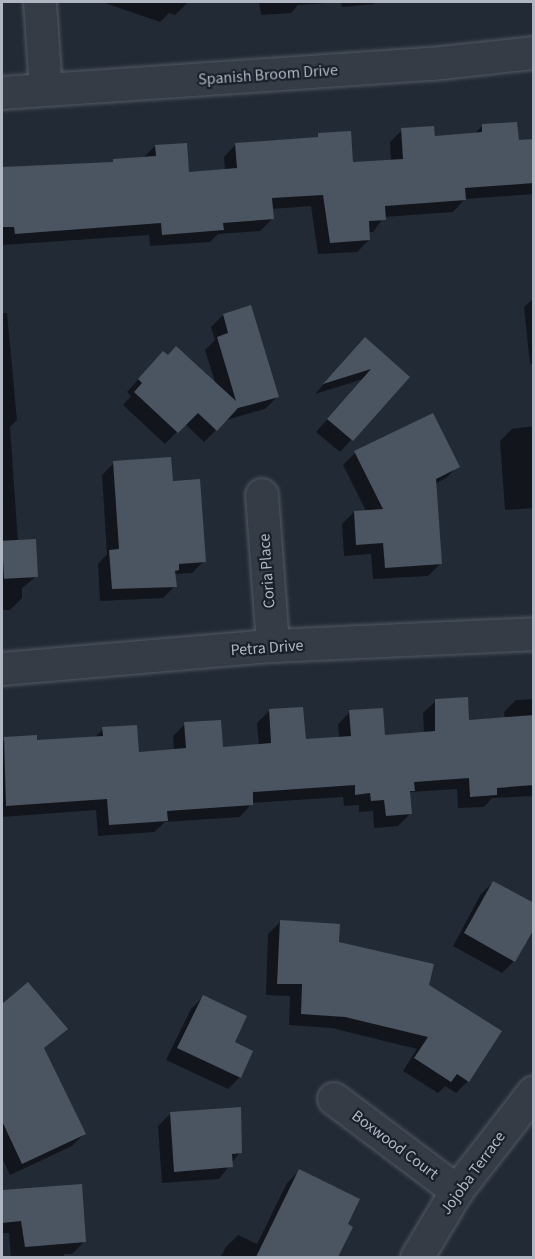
<!DOCTYPE html>
<html>
<head>
<meta charset="utf-8">
<style>
	body { margin:0 }
	#map { position:relative; width:535px; height:1259px; overflow:hidden; background:#222a35; font-family:"Source Sans 3",sans-serif }
	div>[style] { position:absolute }
	[style*='--x'] { left:calc(var(--x)*1px); top:calc(var(--y)*1px); width:calc(var(--w)*1px); rotate:calc(var(--a)*1deg) }
	.shadow>* { inset:0; background:#0007 }
	.building>* { inset:0; background:#4b5461; transform-origin:0 0 }
	.roads { filter:drop-shadow(0 0 2px #535a64) drop-shadow(0 0 2px #535a64) }
	.street>* { height:32px; margin:-16px; padding:0 16px; transform-origin:16px; border-radius:16px; background:#353c46 }
	span { translate:-50% -50%; white-space:nowrap; text-align:center; line-height:1.15; -webkit-text-stroke:4.5px #1b212b; paint-order:stroke }
	.street-label { font-size:16px; color:#b0b7c3 }
	.frame { position:absolute; inset:0; border:3px solid #b0b7c3; pointer-events:none }
</style>
</head>
<body>
<div id="map">
	<div class="shadow">
		<i style="clip-path:polygon(102px 2px,188px 2px,175px 15px,169px 13px,160px 22px)"></i>
		<i style="clip-path:polygon(259px 2px,376px 2px,373px 4px,342px 7px,341px 2px,298px 5px,291px 13px,261px 15px)"></i>
		<i style="clip-path:polygon(482px 126px,517px 142px,534px 141px,534px 194px,465px 199px,453px 212px,384px 217px,373px 232px,368px 232px,369px 240px,357px 252px,318px 254px,311px 206px,271px 209px,272px 219px,260px 231px,218px 234px,210px 242px,150px 246px,149px 235px,3px 245px,2px 238px,2px 169px,111px 163px,114px 161px,143px 158px,155px 146px,188px 173px,225px 171px,224px 157px,236px 144px,315px 139px,319px 135px,352px 164px,391px 161px,390px 142px,402px 130px,434px 137px,473px 135px)"></i>
		<i style="clip-path:polygon(534px 298px,534px 364px,530px 364px,524px 307px)"></i>
		<i style="clip-path:polygon(2px 313px,7px 313px,17px 420px,10px 427px,18px 542px,37px 576px,22px 588px,22px 598px,10px 610px,2px 610px)"></i>
		<i style="clip-path:polygon(223px 315px,277px 397px,265px 409px,226px 420px,204px 442px,185px 424px,165px 444px,123px 405px,131px 396px,127px 392px,151px 365px,216px 385px,205px 350px,215px 340px,211px 327px)"></i>
		<i style="clip-path:polygon(353px 351px,408px 377px,340px 452px,316px 432px,363px 379px,315px 394px)"></i>
		<i style="clip-path:polygon(534px 426px,534px 508px,505px 510px,500px 441px,512px 429px)"></i>
		<i style="clip-path:polygon(355px 453px,458px 466px,446px 478px,435px 484px,441px 563px,428px 576px,373px 579px,371px 554px,344px 556px,342px 524px,354px 512px,366px 511px,343px 465px)"></i>
		<i style="clip-path:polygon(114px 463px,172px 482px,204px 561px,192px 573px,174px 574px,175px 586px,163px 598px,100px 601px,98px 564px,107px 554px,102px 475px)"></i>
		<i style="clip-path:polygon(534px 699px,534px 796px,492px 798px,484px 807px,458px 808px,457px 789px,411px 792px,409px 795px,410px 814px,398px 826px,374px 828px,373px 811px,359px 812px,359px 805px,344px 806px,343px 797px,252px 803px,240px 817px,165px 822px,154px 832px,98px 836px,96px 810px,2px 817px,2px 742px,5px 739px,36px 742px,94px 738px,103px 729px,137px 753px,174px 751px,173px 736px,185px 724px,221px 748px,259px 745px,257px 723px,270px 710px,304px 741px,339px 738px,338px 724px,350px 712px,384px 736px,424px 734px,423px 713px,436px 701px,468px 721px,505px 719px,504px 712px,516px 700px)"></i>
		<i style="clip-path:polygon(493px 882px,514px 961px,502px 973px,453px 946px,481px 894px)"></i>
		<i style="clip-path:polygon(280px 922px,338px 943px,499px 1032px,468px 1081px,456px 1093px,445px 1086px,438px 1093px,403px 1071px,417px 1049px,332px 1028px,289px 1025px,290px 996px,266px 995px,268px 934px)"></i>
		<i style="clip-path:polygon(28px 984px,65px 1029px,43px 1049px,84px 1134px,72px 1146px,10px 1175px,2px 1158px,2px 1006px)"></i>
		<i style="clip-path:polygon(203px 997px,233px 1043px,240px 1077px,228px 1089px,166px 1060px,191px 1009px)"></i>
		<i style="clip-path:polygon(170px 1114px,240px 1152px,219px 1179px,162px 1183px,158px 1126px)"></i>
		<i style="clip-path:polygon(299px 1171px,346px 1225px,338px 1254px,335px 1258px,220px 1258px,226px 1247px,238px 1235px,257px 1244px,287px 1183px)"></i>
		<i style="clip-path:polygon(81px 1186px,84px 1242px,72px 1254px,64px 1254px,64px 1258px,11px 1258px,9px 1233px,2px 1233px,2px 1191px)"></i>
	</div>
	<div class="building">
		<i style="clip-path:polygon(517px 122px,519px 140px,534px 139px,534px 183px,465px 188px,466px 200px,385px 206px,386px 220px,369px 221px,370px 240px,330px 243px,323px 195px,272px 198px,274px 219px,223px 223px,224px 230px,162px 235px,161px 223px,15px 234px,14px 227px,2px 227px,2px 167px,113px 162px,113px 159px,156px 156px,155px 145px,187px 143px,189px 172px,237px 168px,235px 143px,318px 137px,318px 133px,351px 131px,353px 162px,403px 159px,401px 128px,434px 126px,435px 136px,482px 132px,482px 124px)"></i>
		<i style="clip-path:polygon(251px 305px,279px 397px,238px 408px,217px 431px,198px 413px,178px 433px,134px 392px,142px 383px,138px 379px,163px 351px,168px 355px,176px 346px,236px 401px,217px 337px,228px 333px,223px 314px)"></i>
		<i style="clip-path:polygon(365px 337px,410px 377px,353px 441px,327px 419px,371px 369px,323px 384px)"></i>
		<i style="clip-path:polygon(433px 413px,460px 467px,436px 479px,442px 564px,385px 568px,383px 543px,356px 545px,354px 511px,383px 509px,354px 451px)"></i>
		<i style="clip-path:polygon(171px 457px,173px 481px,200px 479px,206px 562px,179px 564px,179px 570px,175px 571px,177px 587px,112px 589px,109px 550px,119px 549px,113px 461px)"></i>
		<i style="left:36px;top:539px;width:38px;height:34px;rotate:87deg"></i>
		<i style="clip-path:polygon(468px 697px,469px 720px,534px 715px,534px 785px,497px 788px,497px 795px,470px 797px,469px 778px,414px 782px,415px 791px,410px 791px,412px 814px,386px 816px,384px 800px,371px 801px,370px 793px,355px 795px,355px 785px,253px 792px,253px 805px,167px 811px,168px 821px,109px 825px,107px 799px,6px 806px,4px 737px,37px 735px,37px 740px,103px 736px,102px 727px,137px 725px,139px 752px,186px 748px,184px 722px,221px 720px,223px 747px,271px 743px,269px 709px,303px 707px,306px 739px,351px 736px,349px 710px,383px 708px,385px 735px,435px 731px,435px 699px)"></i>
		<i style="clip-path:polygon(493px 881px,534px 903px,534px 929px,515px 962px,464px 933px)"></i>
		<i style="clip-path:polygon(280px 920px,340px 924px,339px 942px,434px 964px,429px 985px,502px 1031px,469px 1082px,457px 1074px,451px 1082px,414px 1058px,428px 1037px,345px 1017px,301px 1014px,302px 984px,277px 984px)"></i>
		<i style="clip-path:polygon(28px 982px,68px 1029px,44px 1048px,86px 1134px,22px 1164px,2px 1121px,2px 1004px)"></i>
		<i style="clip-path:polygon(203px 995px,247px 1016px,235px 1042px,253px 1051px,241px 1078px,177px 1048px)"></i>
		<i style="clip-path:polygon(241px 1107px,242px 1153px,232px 1154px,233px 1167px,174px 1172px,170px 1112px)"></i>
		<i style="clip-path:polygon(299px 1169px,360px 1199px,348px 1224px,353px 1227px,338px 1257px,256px 1257px)"></i>
		<i style="clip-path:polygon(82px 1184px,86px 1242px,25px 1247px,21px 1221px,2px 1223px,2px 1190px)"></i>
	</div>
	<div class="roads">
		<div class="street">
			<i style="--x:40;--y:2;--w:87;--a:86.1"></i>
			<i style="--x:2;--y:93;--w:431;--a:-3.9"></i>
			<i style="--x:432;--y:64;--w:103;--a:-6.2"></i>
			<i style="--x:262;--y:495;--w:151;--a:85.8"></i>
			<i style="--x:2;--y:669;--w:272;--a:-4.9"></i>
			<i style="--x:273;--y:646;--w:261;--a:-2.6"></i>
			<i style="--x:334;--y:1099;--w:154;--a:36.8"></i>
			<i style="--x:417;--y:1258;--w:78;--a:-59.2"></i>
			<i style="--x:457;--y:1191;--w:125;--a:-52.1"></i>
		</div>
	</div>
	<div class="street-label">
		<span style="left:268px;top:75px;rotate:-4deg">Spanish Broom Drive</span>
		<span style="left:267px;top:571px;rotate:-94deg">Coria Place</span>
		<span style="left:267px;top:648px;rotate:-4deg">Petra Drive</span>
		<span style="left:395px;top:1145px;rotate:37deg">Boxwood Court</span>
		<span style="left:473px;top:1173px;rotate:-54deg">Jojoba Terrace</span>
	</div>
	<div class="frame"></div>
</div>
</body>
</html>
